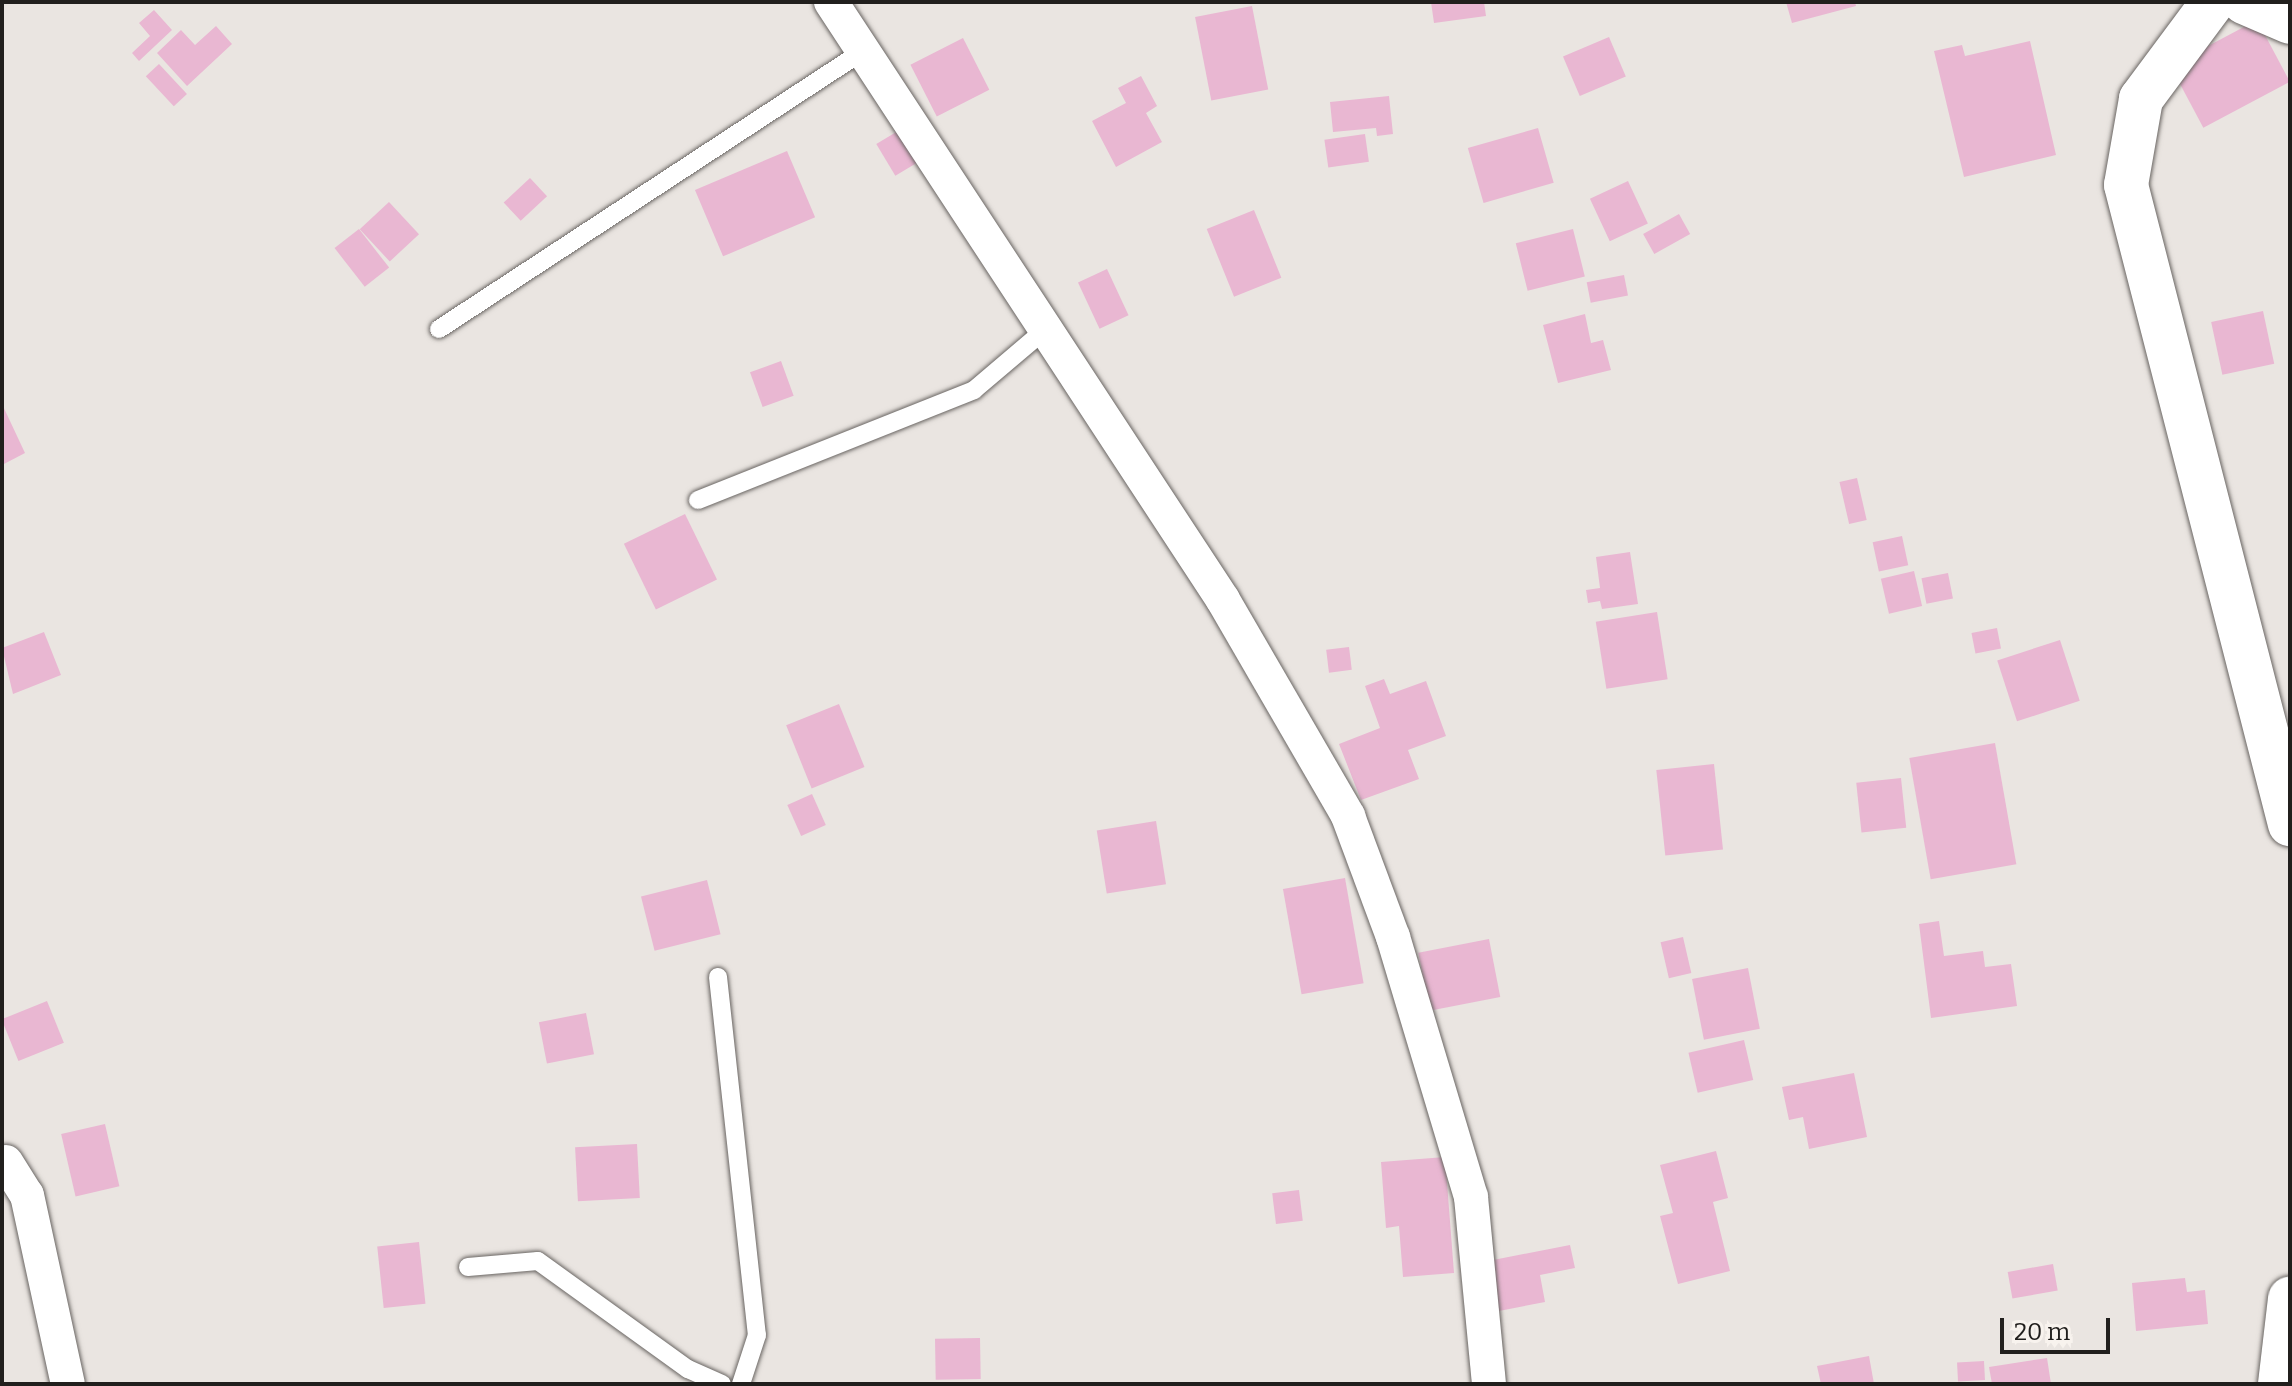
<!DOCTYPE html>
<html>
<head>
<meta charset="utf-8">
<style>
	body { margin:0 }
	#map { position:relative; width:2292px; height:1386px; overflow:hidden; background:#eae5e1; font-family:Bitter,serif }
	div>[style] { position:absolute }
	[style*='--x'] { left:calc(var(--x)*1px); top:calc(var(--y)*1px); width:calc(var(--w)*1px); rotate:calc(var(--a)*1deg) }
	.building>* { inset:0; background:#e9b7d2; transform-origin:0 0 }
	.roads { filter:drop-shadow(0 0 2px #696562) drop-shadow(0 0 2px #696562) }
	.service>* { height:18px; margin:-9px; padding:0 9px; transform-origin:9px; border-radius:9px; background:#fff }
	.minor>* { height:34px; margin:-17px; padding:0 17px; transform-origin:17px; border-radius:17px; background:#fff }
	.tertiary>* { height:44px; margin:-22px; padding:0 22px; transform-origin:22px; border-radius:22px; background:#fff }
	span { translate:-50% -50%; white-space:nowrap; text-align:center; line-height:1.15; -webkit-text-stroke:8px #f8f3ee; paint-order:stroke }
	.frame { position:absolute; inset:0; border:4px solid #211f1d; pointer-events:none }
	.scale { position:absolute; left:2000px; top:1318px; width:110px; height:36px; box-sizing:border-box; border:4px solid #211f1d; border-top:0; padding-left:10px; font-size:24px; line-height:28px; white-space:nowrap; color:#211f1d; -webkit-text-stroke:6px #f8f3ee; paint-order:stroke }
</style>
</head>
<body>
<div id="map">
	<div class="building">
		<i style="clip-path:polygon(1431px 2px,1484px 2px,1486px 16px,1434px 23px)"></i>
		<i style="clip-path:polygon(1786px 2px,1855px 2px,1856px 6px,1792px 23px)"></i>
		<i style="left:1252px;top:6px;width:85px;height:58px;rotate:79deg"></i>
		<i style="clip-path:polygon(154px 10px,172px 30px,139px 61px,132px 53px,150px 36px,139px 23px)"></i>
		<i style="left:2257px;top:20px;width:70px;height:98px;rotate:62deg"></i>
		<i style="clip-path:polygon(216px 26px,232px 44px,187px 86px,157px 53px,181px 30px,195px 45px)"></i>
		<i style="left:1609px;top:37px;width:43px;height:50px;rotate:67deg"></i>
		<i style="left:963px;top:38px;width:58px;height:59px;rotate:63deg"></i>
		<i style="clip-path:polygon(2030px 41px,2056px 155px,1964px 177px,1934px 51px,1962px 45px,1965px 56px)"></i>
		<i style="left:159px;top:64px;width:41px;height:18px;rotate:47deg"></i>
		<i style="clip-path:polygon(1141px 76px,1157px 106px,1146px 113px,1162px 142px,1116px 167px,1092px 121px,1126px 103px,1118px 88px)"></i>
		<i style="clip-path:polygon(1389px 96px,1393px 134px,1377px 136px,1376px 128px,1333px 132px,1330px 102px)"></i>
		<i style="left:908px;top:125px;width:37px;height:37px;rotate:59deg"></i>
		<i style="left:1538px;top:128px;width:57px;height:73px;rotate:74deg"></i>
		<i style="left:1365px;top:134px;width:28px;height:41px;rotate:82deg"></i>
		<i style="left:787px;top:151px;width:72px;height:100px;rotate:67deg"></i>
		<i style="left:530px;top:178px;width:25px;height:36px;rotate:47deg"></i>
		<i style="left:1628px;top:181px;width:47px;height:42px;rotate:65deg"></i>
		<i style="left:389px;top:202px;width:44px;height:40px;rotate:47deg"></i>
		<i style="left:1254px;top:210px;width:73px;height:51px;rotate:68deg"></i>
		<i style="left:1679px;top:214px;width:23px;height:41px;rotate:61deg"></i>
		<i style="left:359px;top:229px;width:49px;height:31px;rotate:52deg"></i>
		<i style="left:1573px;top:229px;width:49px;height:59px;rotate:76deg"></i>
		<i style="left:1107px;top:269px;width:51px;height:32px;rotate:65deg"></i>
		<i style="left:1624px;top:275px;width:21px;height:38px;rotate:79deg"></i>
		<i style="left:2263px;top:311px;width:54px;height:53px;rotate:78deg"></i>
		<i style="clip-path:polygon(1585px 314px,1591px 343px,1603px 340px,1611px 370px,1558px 383px,1543px 325px)"></i>
		<i style="left:781px;top:361px;width:37px;height:33px;rotate:70deg"></i>
		<i style="clip-path:polygon(2px 404px,25px 453px,2px 465px)"></i>
		<i style="left:1857px;top:478px;width:43px;height:18px;rotate:77deg"></i>
		<i style="left:685px;top:514px;width:73px;height:68px;rotate:64deg"></i>
		<i style="left:1902px;top:536px;width:30px;height:30px;rotate:78deg"></i>
		<i style="clip-path:polygon(1630px 552px,1638px 604px,1602px 609px,1600px 601px,1588px 603px,1586px 590px,1600px 588px,1596px 557px)"></i>
		<i style="left:1914px;top:571px;width:36px;height:34px;rotate:77deg"></i>
		<i style="left:1948px;top:573px;width:26px;height:27px;rotate:79deg"></i>
		<i style="left:1657px;top:612px;width:68px;height:62px;rotate:81deg"></i>
		<i style="left:1997px;top:628px;width:21px;height:26px;rotate:79deg"></i>
		<i style="clip-path:polygon(44px 632px,61px 675px,13px 694px,2px 648px)"></i>
		<i style="left:2060px;top:640px;width:64px;height:66px;rotate:72deg"></i>
		<i style="left:1349px;top:647px;width:23px;height:23px;rotate:83deg"></i>
		<i style="clip-path:polygon(1384px 679px,1390px 694px,1426px 681px,1446px 736px,1408px 750px,1419px 779px,1361px 800px,1339px 744px,1380px 728px,1365px 686px)"></i>
		<i style="left:839px;top:704px;width:68px;height:57px;rotate:68deg"></i>
		<i style="left:1995px;top:743px;width:123px;height:87px;rotate:80deg"></i>
		<i style="left:1714px;top:764px;width:86px;height:58px;rotate:84deg"></i>
		<i style="left:1901px;top:778px;width:50px;height:45px;rotate:84deg"></i>
		<i style="left:812px;top:794px;width:34px;height:27px;rotate:66deg"></i>
		<i style="left:1156px;top:821px;width:64px;height:60px;rotate:81deg"></i>
		<i style="left:1345px;top:878px;width:107px;height:63px;rotate:80deg"></i>
		<i style="left:707px;top:880px;width:56px;height:68px;rotate:76deg"></i>
		<i style="clip-path:polygon(1939px 921px,1944px 956px,1983px 951px,1985px 967px,2011px 964px,2017px 1006px,1931px 1018px,1919px 924px)"></i>
		<i style="left:1683px;top:937px;width:37px;height:23px;rotate:77deg"></i>
		<i style="left:1489px;top:939px;width:59px;height:72px;rotate:79deg"></i>
		<i style="left:1748px;top:968px;width:62px;height:57px;rotate:79deg"></i>
		<i style="left:47px;top:1001px;width:45px;height:49px;rotate:68deg"></i>
		<i style="left:586px;top:1013px;width:42px;height:48px;rotate:79deg"></i>
		<i style="left:1744px;top:1040px;width:41px;height:57px;rotate:77deg"></i>
		<i style="clip-path:polygon(1854px 1073px,1867px 1137px,1809px 1149px,1803px 1117px,1789px 1120px,1782px 1087px)"></i>
		<i style="left:105px;top:1124px;width:64px;height:45px;rotate:77deg"></i>
		<i style="left:637px;top:1144px;width:54px;height:62px;rotate:87deg"></i>
		<i style="clip-path:polygon(1716px 1151px,1728px 1198px,1713px 1202px,1730px 1271px,1678px 1284px,1660px 1216px,1673px 1213px,1660px 1165px)"></i>
		<i style="clip-path:polygon(1445px 1157px,1454px 1273px,1403px 1277px,1399px 1226px,1386px 1228px,1381px 1162px)"></i>
		<i style="left:1299px;top:1190px;width:31px;height:27px;rotate:83deg"></i>
		<i style="left:419px;top:1242px;width:62px;height:42px;rotate:84deg"></i>
		<i style="clip-path:polygon(1570px 1245px,1575px 1268px,1540px 1275px,1545px 1302px,1499px 1311px,1488px 1261px)"></i>
		<i style="left:2053px;top:1264px;width:27px;height:46px;rotate:80deg"></i>
		<i style="clip-path:polygon(2185px 1278px,2187px 1292px,2205px 1290px,2208px 1324px,2136px 1331px,2132px 1283px)"></i>
		<i style="left:980px;top:1338px;width:41px;height:45px;rotate:89deg"></i>
		<i style="clip-path:polygon(1869px 1356px,1874px 1384px,1821px 1384px,1817px 1366px)"></i>
		<i style="clip-path:polygon(2047px 1358px,2051px 1384px,1992px 1384px,1989px 1367px)"></i>
		<i style="left:1984px;top:1361px;width:19px;height:27px;rotate:87deg"></i>
	</div>
	<div class="roads">
		<div class="service">
			<i style="--x:439;--y:329;--w:507;--a:-33.25"></i>
			<i style="--x:698;--y:500;--w:297;--a:-21.7"></i>
			<i style="--x:974;--y:390;--w:94;--a:-40.3"></i>
			<i style="--x:718;--y:977;--w:360;--a:83.8"></i>
			<i style="--x:757;--y:1335;--w:52;--a:108.1"></i>
			<i style="--x:468;--y:1267;--w:70;--a:-4.9"></i>
			<i style="--x:538;--y:1261;--w:185;--a:35.8"></i>
			<i style="--x:688;--y:1369;--w:37;--a:24"></i>
		</div>
		<div class="minor">
			<i style="--x:831;--y:2;--w:715;--a:56.75"></i>
			<i style="--x:1223;--y:600;--w:250;--a:59.9"></i>
			<i style="--x:1348;--y:816;--w:129;--a:69.6"></i>
			<i style="--x:1393;--y:937;--w:271;--a:73.3"></i>
			<i style="--x:1471;--y:1197;--w:188;--a:84.5"></i>
			<i style="--x:6;--y:1162;--w:39;--a:58"></i>
			<i style="--x:27;--y:1195;--w:193;--a:77.8"></i>
		</div>
		<div class="tertiary">
			<i style="--x:2213;--y:2;--w:121;--a:126.6"></i>
			<i style="--x:2141;--y:99;--w:87;--a:99.9"></i>
			<i style="--x:2126;--y:185;--w:660;--a:75.61"></i>
			<i style="--x:2244;--y:2;--w:50;--a:23.5"></i>
			<i style="--x:2280;--y:1384;--w:86;--a:-83.3"></i>
		</div>
	</div>
	<div class="frame"></div>
	<div class="scale">20 m</div>
</div>
</body>
</html>
